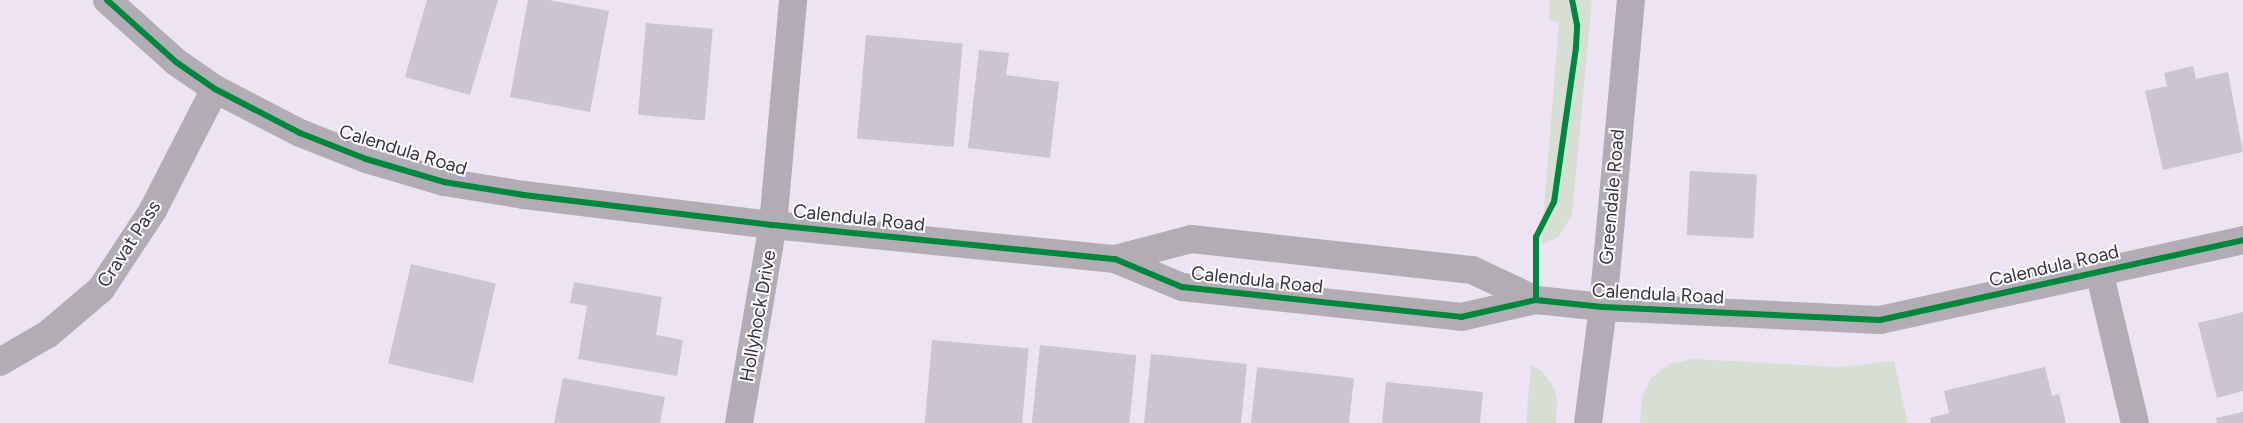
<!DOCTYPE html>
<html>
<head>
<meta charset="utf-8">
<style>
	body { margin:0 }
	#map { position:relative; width:2243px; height:423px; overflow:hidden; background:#ede3f2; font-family:Figtree,sans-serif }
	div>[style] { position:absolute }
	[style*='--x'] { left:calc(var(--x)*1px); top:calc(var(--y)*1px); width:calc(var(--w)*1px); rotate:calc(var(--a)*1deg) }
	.green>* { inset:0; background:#d7dfd5 }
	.building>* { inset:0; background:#cdc4d3; transform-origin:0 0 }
	.street>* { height:28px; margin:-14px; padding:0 14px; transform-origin:14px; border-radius:14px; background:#b2adb5 }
	.secondary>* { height:28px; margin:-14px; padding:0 14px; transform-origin:14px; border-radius:14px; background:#b2acb6 }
	.cycleway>* { height:6px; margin:-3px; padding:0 3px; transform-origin:3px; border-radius:3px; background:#00873e }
	span { translate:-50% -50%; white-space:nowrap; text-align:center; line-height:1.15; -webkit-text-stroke:4px #fff; paint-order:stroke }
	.street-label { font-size:19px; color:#39333d }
</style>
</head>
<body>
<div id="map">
	<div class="green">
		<i style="clip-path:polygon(1550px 0,1592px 0,1572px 215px,1558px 237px,1541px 245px,1559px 22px,1549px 20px)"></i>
		<i style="clip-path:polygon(1693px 359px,1840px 367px,1894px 361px,1908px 423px,1640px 423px,1642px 397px,1651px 378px,1669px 364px)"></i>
		<i style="clip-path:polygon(1531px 365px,1542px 371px,1554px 387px,1557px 399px,1556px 423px,1526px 423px)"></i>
	</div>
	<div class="building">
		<i style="clip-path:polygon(427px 0,498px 0,470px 95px,405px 77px)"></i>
		<i style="clip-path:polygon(528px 0,549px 0,609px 11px,590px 112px,510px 97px)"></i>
		<i style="left:646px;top:23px;width:67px;height:92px;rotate:5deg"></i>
		<i style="left:866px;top:35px;width:97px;height:104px;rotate:5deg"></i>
		<i style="clip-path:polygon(979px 50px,1009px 53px,1006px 75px,1059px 82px,1050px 158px,968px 148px)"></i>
		<i style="clip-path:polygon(2193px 66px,2196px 79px,2228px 72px,2243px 152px,2163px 170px,2145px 91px,2167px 86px,2164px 73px)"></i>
		<i style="left:1690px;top:171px;width:67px;height:64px;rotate:3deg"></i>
		<i style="left:411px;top:264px;width:87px;height:102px;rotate:13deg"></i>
		<i style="clip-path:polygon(574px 282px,662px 297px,656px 335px,683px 340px,677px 376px,578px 359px,587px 306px,570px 303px)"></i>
		<i style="clip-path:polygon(2243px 312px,2243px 391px,2217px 398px,2198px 323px)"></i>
		<i style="left:932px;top:340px;width:97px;height:83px;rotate:5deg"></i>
		<i style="left:1040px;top:345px;width:97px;height:78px;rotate:6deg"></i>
		<i style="clip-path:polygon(1151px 354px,1247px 364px,1241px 423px,1144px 423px)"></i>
		<i style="clip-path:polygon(1257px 367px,1354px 378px,1349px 423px,1251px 423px)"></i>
		<i style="clip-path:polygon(2045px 367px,2052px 396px,2059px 394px,2066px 423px,1931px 423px,1930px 418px,1949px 413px,1944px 391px)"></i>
		<i style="clip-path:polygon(563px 378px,665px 397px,660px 423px,554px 423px)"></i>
		<i style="clip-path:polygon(1386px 382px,1483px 392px,1480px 423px,1382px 423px)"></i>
		<i style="clip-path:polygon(2243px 412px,2243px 423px,2217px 423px,2216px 418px)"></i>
	</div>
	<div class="street">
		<i style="--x:107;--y:0;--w:93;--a:41.9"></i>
		<i style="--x:176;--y:62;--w:47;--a:34.7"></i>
		<i style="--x:215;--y:89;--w:96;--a:27.4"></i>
		<i style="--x:300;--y:133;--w:71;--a:21.5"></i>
		<i style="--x:366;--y:159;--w:81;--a:16.4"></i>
		<i style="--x:444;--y:182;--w:81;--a:9.2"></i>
		<i style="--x:524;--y:195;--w:251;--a:6.9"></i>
		<i style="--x:773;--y:225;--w:344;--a:5.7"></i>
		<i style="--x:1115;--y:259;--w:73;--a:22.7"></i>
		<i style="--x:1182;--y:287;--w:281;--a:6.1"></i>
		<i style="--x:1461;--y:317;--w:77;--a:-12.8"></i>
		<i style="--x:1536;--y:300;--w:67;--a:6"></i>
		<i style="--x:1603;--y:307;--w:277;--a:2.7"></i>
		<i style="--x:1880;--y:320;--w:372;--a:-12.4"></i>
		<i style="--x:1115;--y:259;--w:79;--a:-14.7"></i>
		<i style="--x:1191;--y:239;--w:283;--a:6.3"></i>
		<i style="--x:1472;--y:270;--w:71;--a:25.1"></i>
		<i style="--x:2099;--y:271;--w:156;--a:76.7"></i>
		<i style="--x:0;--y:362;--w:56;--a:-30.3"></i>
		<i style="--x:48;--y:334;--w:70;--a:-40.3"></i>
		<i style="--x:101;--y:289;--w:95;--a:-56.6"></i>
		<i style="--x:153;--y:210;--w:136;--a:-62.9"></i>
		<i style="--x:739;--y:423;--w:201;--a:-80.3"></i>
		<i style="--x:773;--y:225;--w:226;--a:-84.9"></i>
	</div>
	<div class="secondary">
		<i style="--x:1588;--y:423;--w:117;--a:-82.6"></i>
		<i style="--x:1603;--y:307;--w:308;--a:-84.8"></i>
	</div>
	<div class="cycleway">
		<i style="--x:107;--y:0;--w:93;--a:41.9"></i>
		<i style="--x:176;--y:62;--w:47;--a:34.7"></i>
		<i style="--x:215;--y:89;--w:96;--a:27.4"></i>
		<i style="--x:300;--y:133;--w:71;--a:21.5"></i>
		<i style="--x:366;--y:159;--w:81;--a:16.4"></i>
		<i style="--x:444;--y:182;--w:81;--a:9.2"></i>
		<i style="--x:524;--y:195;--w:251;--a:6.9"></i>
		<i style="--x:773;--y:225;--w:344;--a:5.7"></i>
		<i style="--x:1115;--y:259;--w:73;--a:22.7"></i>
		<i style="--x:1182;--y:287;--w:281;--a:6.1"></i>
		<i style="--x:1461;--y:317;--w:77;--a:-12.8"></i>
		<i style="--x:1536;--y:300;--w:67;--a:6"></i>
		<i style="--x:1603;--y:307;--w:277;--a:2.7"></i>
		<i style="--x:1880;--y:320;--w:372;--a:-12.4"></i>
		<i style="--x:1536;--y:300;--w:63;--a:-90"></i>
		<i style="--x:1536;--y:237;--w:39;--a:-63"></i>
		<i style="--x:1554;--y:202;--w:157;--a:-81.9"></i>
		<i style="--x:1576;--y:47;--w:22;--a:-87"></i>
		<i style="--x:1577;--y:25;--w:25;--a:-101"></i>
	</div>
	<div class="street-label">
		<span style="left:403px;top:150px;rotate:17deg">Calendula Road</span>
		<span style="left:1612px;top:197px;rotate:-85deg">Greendale Road</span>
		<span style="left:859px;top:218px;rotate:6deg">Calendula Road</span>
		<span style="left:129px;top:244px;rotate:-57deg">Cravat Pass</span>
		<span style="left:2054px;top:266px;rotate:-13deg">Calendula Road</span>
		<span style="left:1257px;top:280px;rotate:6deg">Calendula Road</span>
		<span style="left:1658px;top:294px;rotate:3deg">Calendula Road</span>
		<span style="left:758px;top:316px;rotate:-80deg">Hollyhock Drive</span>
	</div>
</div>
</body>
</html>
